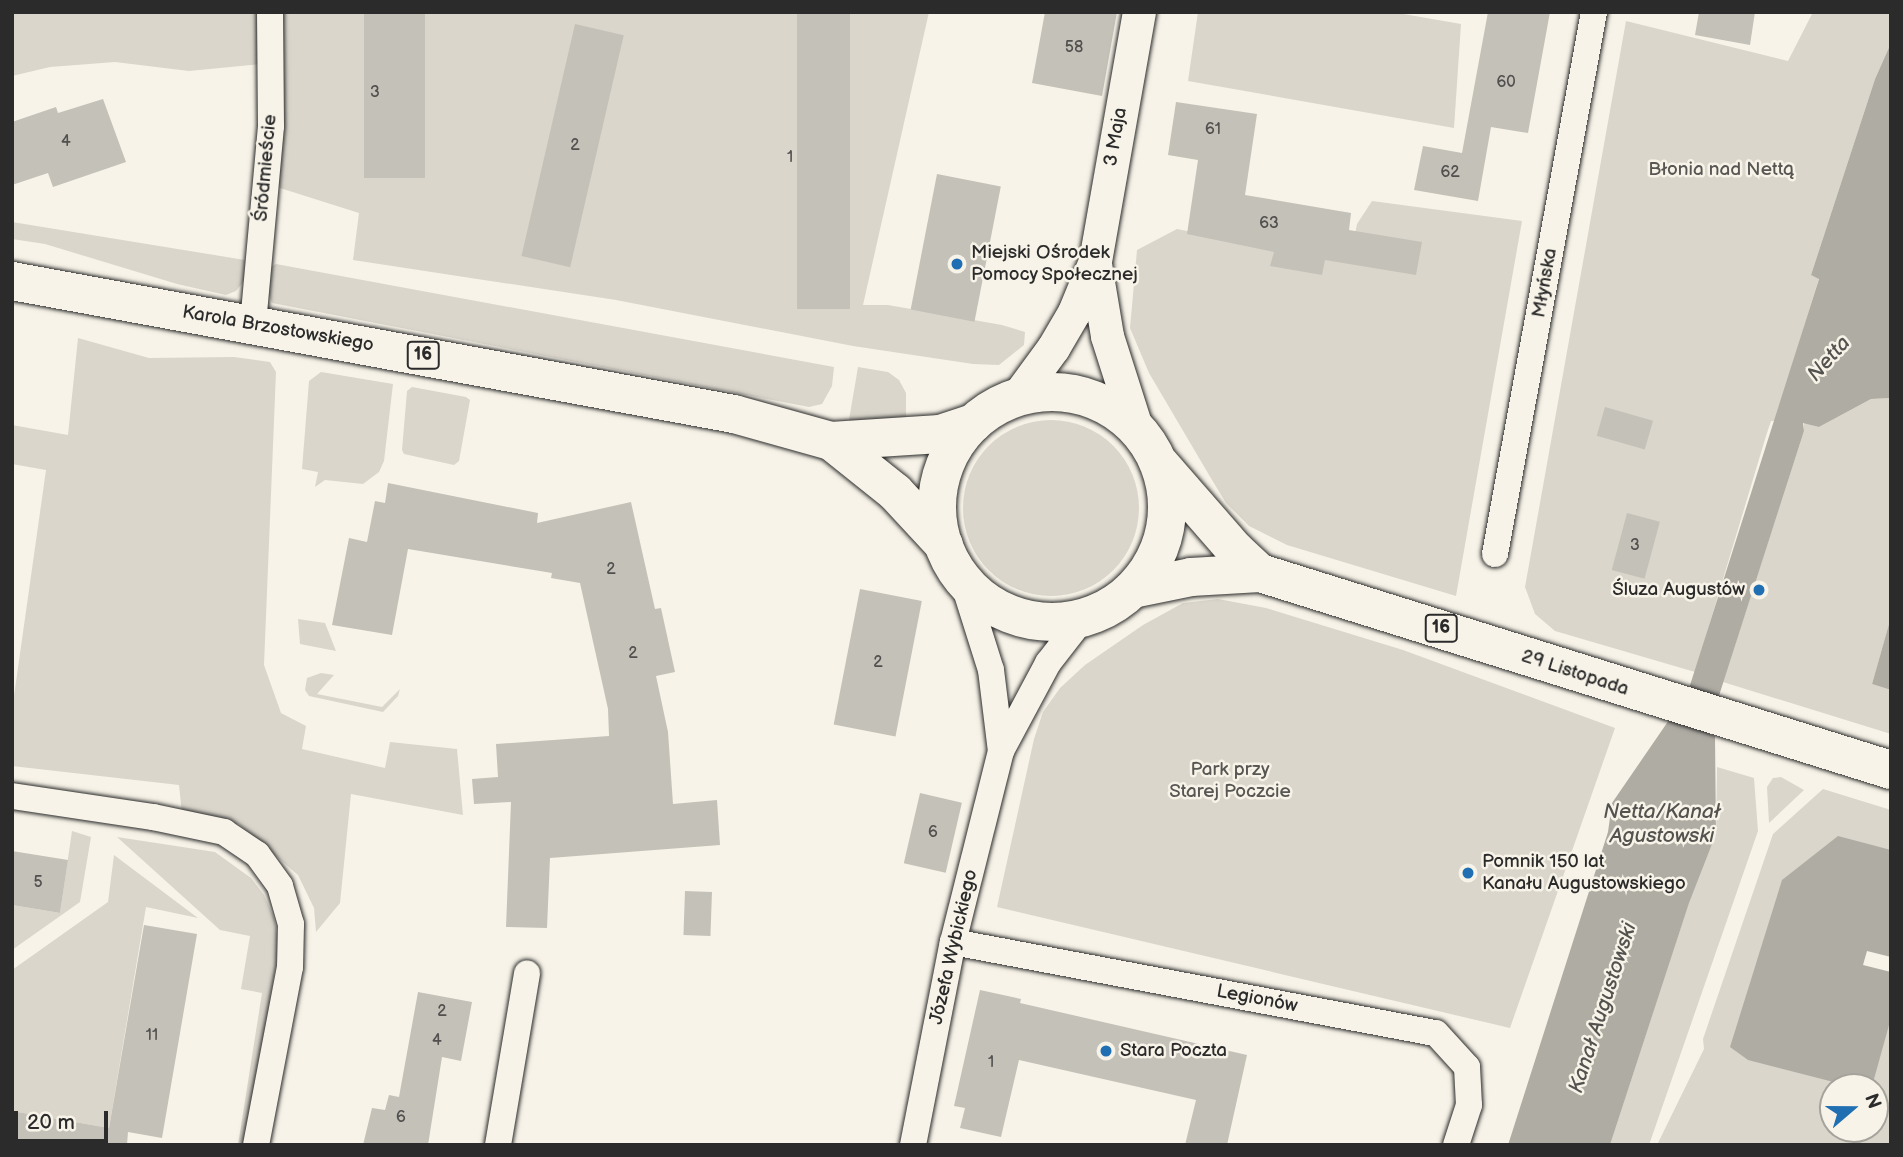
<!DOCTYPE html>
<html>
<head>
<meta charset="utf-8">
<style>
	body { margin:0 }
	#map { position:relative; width:1903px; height:1157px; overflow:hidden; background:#f7f3e8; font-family:"Balsamiq Sans",sans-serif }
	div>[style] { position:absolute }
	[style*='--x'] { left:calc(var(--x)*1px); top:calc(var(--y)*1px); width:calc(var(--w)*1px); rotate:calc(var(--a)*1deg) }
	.green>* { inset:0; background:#dad6cc }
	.round { border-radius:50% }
	.water>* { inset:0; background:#afaca4 }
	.pier>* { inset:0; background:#f7f3e8 }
	.building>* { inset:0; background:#c4c1b9; transform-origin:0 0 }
	.roads { filter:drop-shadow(0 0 2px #2b2b2b) drop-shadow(0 0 2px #2b2b2b) }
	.minor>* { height:26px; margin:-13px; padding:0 13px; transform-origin:13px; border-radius:13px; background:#f7f3e8 }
	.tertiary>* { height:33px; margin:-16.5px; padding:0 16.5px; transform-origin:16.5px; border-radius:16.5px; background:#f7f3e8 }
	.primary>* { height:38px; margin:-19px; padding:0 19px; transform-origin:19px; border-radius:19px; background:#f7f3e8 }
	.primary>.ring { margin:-19px; padding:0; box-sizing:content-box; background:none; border:38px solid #f7f3e8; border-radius:50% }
	.dots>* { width:19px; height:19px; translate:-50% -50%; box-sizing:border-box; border:4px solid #f7f3e8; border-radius:50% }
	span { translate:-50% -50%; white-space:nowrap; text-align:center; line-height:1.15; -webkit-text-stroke:5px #f7f3e8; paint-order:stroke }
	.number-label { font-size:16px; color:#51504e }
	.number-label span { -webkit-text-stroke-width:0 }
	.shield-label span { padding:2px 5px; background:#f7f3e8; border:2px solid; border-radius:5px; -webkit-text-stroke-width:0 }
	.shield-label { font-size:18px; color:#2b2b2b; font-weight:700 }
	.street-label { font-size:19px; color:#2b2b2b }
	.park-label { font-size:19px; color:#575653 }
	.poi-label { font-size:19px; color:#2b2b2b }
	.left { translate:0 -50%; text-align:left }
	.right { translate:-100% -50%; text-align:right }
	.water-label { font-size:21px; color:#53524f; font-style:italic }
	.frame { position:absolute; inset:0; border:14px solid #2b2b2b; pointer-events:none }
	.north { position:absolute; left:1819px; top:1073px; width:70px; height:70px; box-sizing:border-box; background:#f7f3e8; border:2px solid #a5a39c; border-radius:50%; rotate:70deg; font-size:19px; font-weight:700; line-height:28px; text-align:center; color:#2b2b2b }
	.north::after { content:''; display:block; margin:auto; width:24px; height:32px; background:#1f6fb2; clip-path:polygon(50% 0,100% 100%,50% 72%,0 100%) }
	.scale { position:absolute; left:14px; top:1111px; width:94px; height:32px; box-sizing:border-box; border:4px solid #2b2b2b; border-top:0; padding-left:9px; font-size:21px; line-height:24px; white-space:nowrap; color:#2b2b2b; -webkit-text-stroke:5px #f7f3e8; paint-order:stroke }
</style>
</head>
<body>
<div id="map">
	<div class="green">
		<i style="clip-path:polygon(12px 12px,258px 12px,261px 64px,189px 71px,115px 62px,50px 67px,12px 76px)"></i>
		<i style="clip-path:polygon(277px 12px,929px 12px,863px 305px,888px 305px,1002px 325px,1025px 332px,1024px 345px,999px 365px,973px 364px,853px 346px,616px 300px,353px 260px,359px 213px,280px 188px,274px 168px)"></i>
		<i style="clip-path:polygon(1198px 12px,1392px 12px,1461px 24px,1454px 128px,1188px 81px)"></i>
		<i style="clip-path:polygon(1813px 12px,1891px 12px,1891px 43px,1875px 79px,1811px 275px,1819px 278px,1775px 421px,1771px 421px,1766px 436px,1695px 672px,1555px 631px,1535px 614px,1525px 587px,1626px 21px,1788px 61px)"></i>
		<i style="clip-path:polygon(1372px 201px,1522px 221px,1456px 596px,1287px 545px,1249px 526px,1226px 503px,1212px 480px,1149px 373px,1130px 328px,1137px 250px,1177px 229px,1349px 263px,1357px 224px)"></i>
		<i style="clip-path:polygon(12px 222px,245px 260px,244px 281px,236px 291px,226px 295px,177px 284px,45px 244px,12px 239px)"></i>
		<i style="clip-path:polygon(276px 264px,834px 367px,832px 386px,822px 404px,809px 407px,272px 303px,268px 292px,269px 268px)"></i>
		<i style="clip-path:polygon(78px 338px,149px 358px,234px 357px,270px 362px,276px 372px,264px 665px,281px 713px,306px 726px,302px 749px,385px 768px,390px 742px,457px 749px,463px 815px,351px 794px,340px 903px,316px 932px,314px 908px,298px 875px,239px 824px,182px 814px,179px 785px,12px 766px,12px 710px,46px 470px,12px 464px,12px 425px,68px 435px)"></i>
		<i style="clip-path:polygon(858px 367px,888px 372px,899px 380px,906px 393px,906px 425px,861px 424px,849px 420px)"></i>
		<i style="clip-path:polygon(321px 372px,393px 384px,384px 461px,379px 472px,363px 484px,325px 480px,315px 487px,318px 472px,302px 469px,309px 381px)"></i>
		<i style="clip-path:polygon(412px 387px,466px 397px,470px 400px,459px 461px,454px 465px,404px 454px,402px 450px,407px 391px)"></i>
		<i style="clip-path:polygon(1891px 398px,1891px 617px,1872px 684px,1891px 690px,1891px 734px,1723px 682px,1804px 431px,1804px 422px,1819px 427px,1871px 399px)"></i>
		<i class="round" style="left:963px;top:420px;width:176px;height:176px"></i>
		<i style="clip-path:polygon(1218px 599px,1266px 608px,1403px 650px,1615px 728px,1510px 1028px,997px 907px,1034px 739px,1043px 712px,1060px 688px,1085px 665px,1143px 625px,1183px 603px)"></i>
		<i style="clip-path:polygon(298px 619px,325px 623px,336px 651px,300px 644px)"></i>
		<i style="clip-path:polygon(321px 673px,334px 675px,317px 694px,382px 707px,400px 689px,398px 696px,383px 712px,309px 696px,305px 690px,307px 678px)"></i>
		<i style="clip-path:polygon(1717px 767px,1754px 778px,1758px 831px,1649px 1145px,1610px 1145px,1689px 902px,1716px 834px)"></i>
		<i style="clip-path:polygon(1781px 777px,1804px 790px,1769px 823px,1767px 787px,1773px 778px)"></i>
		<i style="clip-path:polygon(evenodd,1823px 789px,1891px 810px,1891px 1145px,1657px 1145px,1704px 1049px,1703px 1039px,1773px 834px,1823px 789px,1833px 1087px,1875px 1087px,1875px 1129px,1833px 1129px,1833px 1087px)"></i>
		<i style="clip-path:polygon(72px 831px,91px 837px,80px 902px,12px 950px,12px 905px,60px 913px)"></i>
		<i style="clip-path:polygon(117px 837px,215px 852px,251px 878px,264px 895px,274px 918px,279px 945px,247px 1145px,238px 1145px,262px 993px,241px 989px,250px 936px,220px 930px)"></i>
		<i style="clip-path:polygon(114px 855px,198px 918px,146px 907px,109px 1128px,12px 1111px,12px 970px,108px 902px)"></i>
	</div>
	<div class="water">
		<i style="clip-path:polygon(1891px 43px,1891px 398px,1871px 399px,1819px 427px,1803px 423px,1804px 431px,1707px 733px,1715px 736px,1716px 834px,1689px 903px,1610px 1145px,1508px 1145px,1608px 832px,1612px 803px,1669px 720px,1678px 723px,1819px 279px,1811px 275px,1875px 79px)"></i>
		<i style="clip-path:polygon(1891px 617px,1891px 690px,1872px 684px)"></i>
		<i style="clip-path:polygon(1838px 836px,1891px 850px,1891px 1018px,1874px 1079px,1853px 1087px,1748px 1060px,1730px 1047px,1782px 880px)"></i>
	</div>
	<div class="pier">
		<i style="clip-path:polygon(1867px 951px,1891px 957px,1891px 972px,1863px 965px)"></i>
	</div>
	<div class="building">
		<i style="left:364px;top:12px;width:61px;height:166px"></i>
		<i style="left:797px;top:12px;width:53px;height:297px"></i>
		<i style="clip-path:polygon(1045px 12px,1117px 12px,1102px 96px,1032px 83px)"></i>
		<i style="clip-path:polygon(1488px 12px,1550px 12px,1528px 133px,1491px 127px,1478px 201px,1414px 190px,1423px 146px,1462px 153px)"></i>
		<i style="clip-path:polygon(1699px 12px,1755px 12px,1750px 45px,1695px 35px)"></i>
		<i style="left:575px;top:24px;width:50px;height:238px;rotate:13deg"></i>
		<i style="clip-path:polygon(103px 99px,126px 162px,53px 187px,48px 173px,12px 185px,12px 122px,56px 107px,58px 113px)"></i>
		<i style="clip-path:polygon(1176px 102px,1257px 114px,1245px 195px,1351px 213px,1349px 230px,1422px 242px,1416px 275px,1325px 260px,1322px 275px,1270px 266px,1274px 252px,1187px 234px,1198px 160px,1168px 155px)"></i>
		<i style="left:937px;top:174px;width:65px;height:138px;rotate:11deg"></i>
		<i style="left:1605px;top:407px;width:50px;height:30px;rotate:16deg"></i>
		<i style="clip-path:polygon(388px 483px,538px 513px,537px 523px,631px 502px,655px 609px,661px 608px,675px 672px,656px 676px,668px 732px,673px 804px,717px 800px,720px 845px,550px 858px,547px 928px,506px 927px,511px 802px,474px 804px,472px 779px,498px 777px,496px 744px,609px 736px,608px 709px,580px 583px,551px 578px,552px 573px,408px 549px,392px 635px,332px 625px,349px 538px,367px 542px,375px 501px,385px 503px)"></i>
		<i style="left:1627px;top:513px;width:34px;height:59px;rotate:15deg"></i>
		<i style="left:860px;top:589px;width:63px;height:138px;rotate:11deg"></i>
		<i style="left:920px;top:793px;width:43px;height:72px;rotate:13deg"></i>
		<i style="clip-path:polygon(12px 851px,68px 860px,60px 913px,12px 905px)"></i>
		<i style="left:685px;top:891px;width:27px;height:44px;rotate:2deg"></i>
		<i style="clip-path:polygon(144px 925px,197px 934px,162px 1138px,128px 1132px,127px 1145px,12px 1145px,12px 1111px,109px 1128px)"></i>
		<i style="clip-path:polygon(980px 990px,1021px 999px,1020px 1003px,1247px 1055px,1227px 1145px,1185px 1145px,1196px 1100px,1019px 1060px,1001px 1137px,960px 1128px,965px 1108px,954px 1106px)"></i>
		<i style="clip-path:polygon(418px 992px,472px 1002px,461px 1061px,442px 1057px,428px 1145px,363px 1145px,372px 1108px,385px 1110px,389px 1095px,399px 1097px)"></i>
	</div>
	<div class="roads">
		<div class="minor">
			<i style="--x:253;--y:324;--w:199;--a:-84.8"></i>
			<i style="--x:271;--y:126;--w:114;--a:-90.5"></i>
			<i style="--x:1495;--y:554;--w:551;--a:-79.65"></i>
			<i style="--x:962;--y:578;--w:96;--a:72.5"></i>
			<i style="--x:991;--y:670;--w:82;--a:83"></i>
			<i style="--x:12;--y:796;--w:143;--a:8.5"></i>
			<i style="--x:153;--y:817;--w:73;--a:11.9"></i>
			<i style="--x:224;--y:832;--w:40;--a:34"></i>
			<i style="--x:257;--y:854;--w:39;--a:54"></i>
			<i style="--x:280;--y:886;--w:40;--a:74"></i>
			<i style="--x:291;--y:924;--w:43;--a:91.3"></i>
			<i style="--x:290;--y:967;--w:181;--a:100.8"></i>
			<i style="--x:953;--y:942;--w:491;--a:10.7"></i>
			<i style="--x:1436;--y:1033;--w:46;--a:47.6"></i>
			<i style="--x:1467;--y:1067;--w:38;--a:87"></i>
			<i style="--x:1469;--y:1105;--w:42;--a:108"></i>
			<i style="--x:498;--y:1145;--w:174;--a:-80.4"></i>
			<i style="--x:913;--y:1145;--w:207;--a:-78.9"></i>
			<i style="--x:953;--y:942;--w:197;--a:-75.9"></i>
			<i style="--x:1001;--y:751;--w:100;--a:-61.9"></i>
			<i style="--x:1048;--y:663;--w:57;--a:-52.1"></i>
		</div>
		<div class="tertiary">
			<i style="--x:1095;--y:264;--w:73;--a:80.5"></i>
			<i style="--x:1107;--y:336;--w:96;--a:72.3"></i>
			<i style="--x:1017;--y:397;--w:61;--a:-53.7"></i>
			<i style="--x:1053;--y:348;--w:42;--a:-59.7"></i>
			<i style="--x:1074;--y:312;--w:55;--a:-67.6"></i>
			<i style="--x:1095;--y:261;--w:253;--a:-80"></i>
		</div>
		<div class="primary">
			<i style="--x:12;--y:281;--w:734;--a:10.44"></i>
			<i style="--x:734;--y:414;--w:101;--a:15.6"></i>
			<i style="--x:831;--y:441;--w:109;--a:-3.7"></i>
			<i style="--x:940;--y:434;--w:35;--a:-18"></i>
			<i class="ring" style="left:937px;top:392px;width:192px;height:192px"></i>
			<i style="--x:831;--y:441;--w:82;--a:38.6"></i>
			<i style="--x:895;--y:492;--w:72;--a:47.2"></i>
			<i style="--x:1160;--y:464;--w:114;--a:48.9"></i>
			<i style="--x:1235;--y:550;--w:34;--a:43"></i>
			<i style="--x:1133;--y:589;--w:59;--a:-11.7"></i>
			<i style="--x:1191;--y:577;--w:69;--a:-3.3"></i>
			<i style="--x:1260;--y:573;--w:661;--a:17.34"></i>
		</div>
	</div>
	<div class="dots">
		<i style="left:957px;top:264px;background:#1f6fb2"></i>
		<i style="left:1759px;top:590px;background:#1f6fb2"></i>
		<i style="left:1468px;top:873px;background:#1f6fb2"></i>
		<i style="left:1106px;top:1051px;background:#1f6fb2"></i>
	</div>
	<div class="number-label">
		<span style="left:1074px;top:48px">58</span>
		<span style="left:1506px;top:83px">60</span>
		<span style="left:375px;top:93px">3</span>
		<span style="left:1213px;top:130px">61</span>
		<span style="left:66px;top:142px">4</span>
		<span style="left:575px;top:146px">2</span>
		<span style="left:790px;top:158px">1</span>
		<span style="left:1450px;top:173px">62</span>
		<span style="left:1269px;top:224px">63</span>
		<span style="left:1635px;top:546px">3</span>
		<span style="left:611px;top:570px">2</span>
		<span style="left:633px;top:654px">2</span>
		<span style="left:878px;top:663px">2</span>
		<span style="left:933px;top:833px">6</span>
		<span style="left:38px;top:883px">5</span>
		<span style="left:442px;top:1012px">2</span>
		<span style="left:152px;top:1036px">11</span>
		<span style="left:437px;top:1041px">4</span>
		<span style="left:991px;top:1063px">1</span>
		<span style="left:401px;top:1118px">6</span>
	</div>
	<div class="shield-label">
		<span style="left:423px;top:355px">16</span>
		<span style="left:1441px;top:628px">16</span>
	</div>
	<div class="street-label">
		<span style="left:1116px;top:137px;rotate:-80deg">3 Maja</span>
		<span style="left:266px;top:168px;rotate:-85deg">Śródmieście</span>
		<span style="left:1545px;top:283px;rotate:-80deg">Młyńska</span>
		<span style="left:278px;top:329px;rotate:10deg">Karola Brzostowskiego</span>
		<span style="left:1575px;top:673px;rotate:18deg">29 Listopada</span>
		<span style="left:954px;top:947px;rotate:-77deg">Józefa Wybickiego</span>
		<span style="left:1257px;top:999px;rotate:11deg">Legionów</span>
	</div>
	<div class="park-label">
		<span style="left:1721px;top:170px">Błonia nad Nettą</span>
		<span style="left:1230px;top:781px">Park przy<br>Starej Poczcie</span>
	</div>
	<div class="poi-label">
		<span class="left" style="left:971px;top:264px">Miejski Ośrodek<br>Pomocy Społecznej</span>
		<span class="right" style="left:1745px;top:590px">Śluza Augustów</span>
		<span class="left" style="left:1482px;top:873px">Pomnik 150 lat<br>Kanału Augustowskiego</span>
		<span class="left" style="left:1120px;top:1051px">Stara Poczta</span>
	</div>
	<div class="water-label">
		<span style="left:1829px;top:359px;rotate:-48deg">Netta</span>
		<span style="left:1662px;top:824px">Netta/Kanał<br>Agustowski</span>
		<span style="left:1603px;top:1008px;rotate:-72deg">Kanał Augustowski</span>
	</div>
	<div class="frame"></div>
	<div class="north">N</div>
	<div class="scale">20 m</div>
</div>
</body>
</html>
